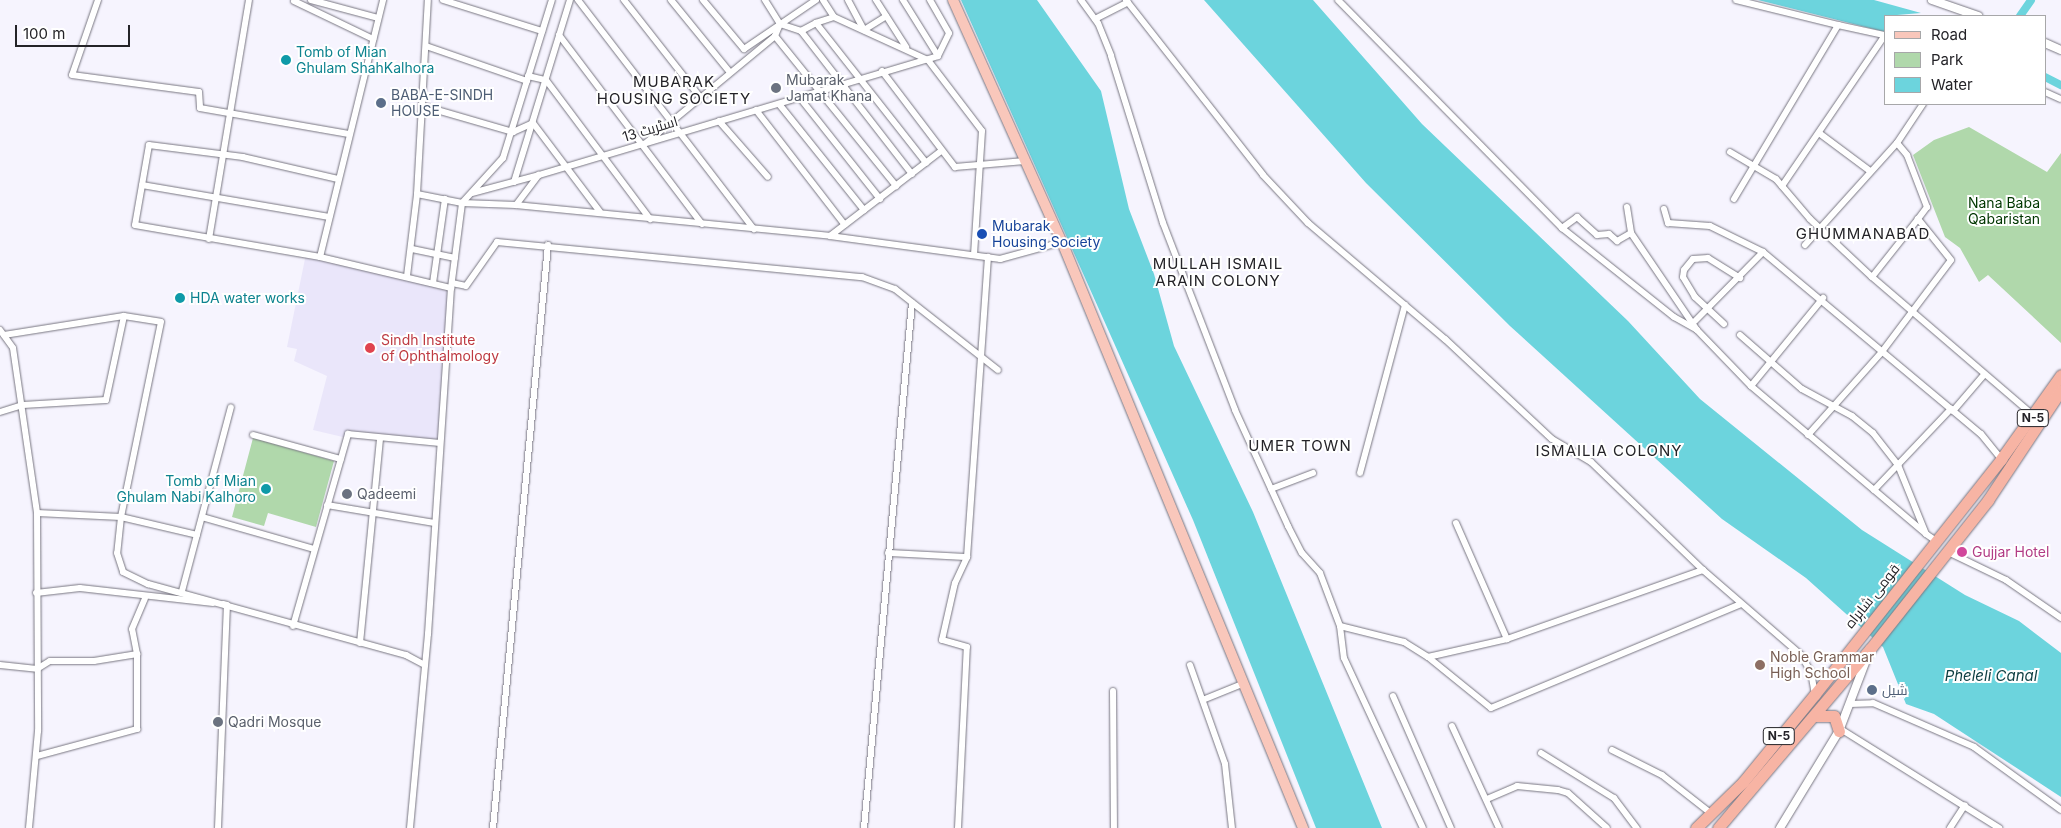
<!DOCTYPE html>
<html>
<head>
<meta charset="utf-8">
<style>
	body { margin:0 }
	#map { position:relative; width:2061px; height:828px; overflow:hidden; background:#f6f4fe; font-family:Inter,Cairo,sans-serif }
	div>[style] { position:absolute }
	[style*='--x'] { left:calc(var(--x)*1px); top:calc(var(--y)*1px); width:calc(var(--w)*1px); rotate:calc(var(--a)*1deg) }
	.built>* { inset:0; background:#eae6fa }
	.green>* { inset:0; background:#b0d8ab }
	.water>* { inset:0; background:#6cd4dd }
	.canal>* { height:8px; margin:-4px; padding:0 4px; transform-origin:4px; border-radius:4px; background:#6cd4dd }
	.roads { filter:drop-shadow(0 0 1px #787681) drop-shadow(0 0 1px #787681) }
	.minor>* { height:6px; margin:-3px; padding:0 3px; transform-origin:3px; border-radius:3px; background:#fff }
	.tertiary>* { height:8px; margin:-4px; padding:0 4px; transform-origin:4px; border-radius:4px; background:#fff }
	.primary>* { height:10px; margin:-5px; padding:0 5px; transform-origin:5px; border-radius:5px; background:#f9c7bb }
	.trunk>* { height:11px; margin:-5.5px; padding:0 5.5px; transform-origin:5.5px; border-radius:5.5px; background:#f7b4a4 }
	.dots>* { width:14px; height:14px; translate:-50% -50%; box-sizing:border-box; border:2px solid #fff; border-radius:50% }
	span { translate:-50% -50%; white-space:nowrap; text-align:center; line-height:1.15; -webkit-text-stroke:4px #fff; paint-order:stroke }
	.shield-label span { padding:1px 4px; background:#fff; border:1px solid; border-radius:4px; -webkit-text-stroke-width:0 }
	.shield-label { font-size:12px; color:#242328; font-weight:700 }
	.culture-label { font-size:14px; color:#0d838f }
	.left { translate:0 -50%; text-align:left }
	.right { translate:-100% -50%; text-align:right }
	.worship-label { font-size:14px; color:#5b616d }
	.service-label { font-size:14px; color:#4e5e75 }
	.street-label { font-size:14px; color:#242328 }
	.park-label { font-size:14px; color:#003600 }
	.transit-label { font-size:14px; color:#164399 }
	.health-label { font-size:14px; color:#be3a42 }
	.hotel-label { font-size:14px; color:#b23c85 }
	.education-label { font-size:14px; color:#785e54 }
	.neighbourhood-label { font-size:15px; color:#242328; letter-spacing:1px }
	.water-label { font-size:15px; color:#0c3e42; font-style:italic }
	.legend { position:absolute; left:1884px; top:15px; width:162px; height:90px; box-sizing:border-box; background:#fff; border:1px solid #a7a7a9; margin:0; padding:6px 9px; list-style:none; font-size:15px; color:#242328 }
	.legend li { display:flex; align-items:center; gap:10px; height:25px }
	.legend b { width:25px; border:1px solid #a7a7a9 }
	.scale { position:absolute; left:15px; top:25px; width:115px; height:22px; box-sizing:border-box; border:2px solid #242328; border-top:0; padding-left:6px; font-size:15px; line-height:18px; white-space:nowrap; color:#242328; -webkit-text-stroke:4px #fff; paint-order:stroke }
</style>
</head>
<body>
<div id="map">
	<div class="built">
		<i style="clip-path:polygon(306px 254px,451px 288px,440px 443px,347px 438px,313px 430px,327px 376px,294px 361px,297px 349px,287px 347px)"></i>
	</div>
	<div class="green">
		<i style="clip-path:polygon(1969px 127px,2047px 172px,2061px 153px,2061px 343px,1988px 275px,1979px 282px,1960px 248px,1945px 237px,1913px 155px,1934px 140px)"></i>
		<i style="clip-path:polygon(253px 438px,334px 461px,316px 527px,268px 513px,264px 526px,232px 517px)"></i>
	</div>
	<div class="water">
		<i style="clip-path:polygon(961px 0,1037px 0,1101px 91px,1129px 209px,1154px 274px,1174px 346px,1253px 512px,1382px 828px,1316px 828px,1193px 520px)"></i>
		<i style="clip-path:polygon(1204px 0,1313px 0,1422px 124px,1628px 321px,1700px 399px,1862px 530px,1965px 595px,2019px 621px,2061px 653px,2061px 797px,1934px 714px,1906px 704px,1883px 647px,1806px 578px,1722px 519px,1510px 326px,1366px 183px)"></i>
		<i style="clip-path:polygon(1758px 0,1874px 0,1921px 13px,1885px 16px,1885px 32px)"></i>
	</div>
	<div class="canal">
		<i style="--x:2020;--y:16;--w:19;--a:-55"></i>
		<i style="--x:2045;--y:77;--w:18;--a:27"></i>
	</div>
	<div class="roads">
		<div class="minor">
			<i style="--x:98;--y:0;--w:79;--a:109.1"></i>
			<i style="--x:72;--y:75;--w:128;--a:7.6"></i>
			<i style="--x:199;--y:92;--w:16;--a:86"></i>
			<i style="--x:200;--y:108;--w:151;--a:9.9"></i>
			<i style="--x:311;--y:0;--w:69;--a:15"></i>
			<i style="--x:443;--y:0;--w:104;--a:17.4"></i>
			<i style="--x:578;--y:0;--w:289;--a:52.5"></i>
			<i style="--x:624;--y:0;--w:123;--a:51.9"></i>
			<i style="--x:671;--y:0;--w:92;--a:50.8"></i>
			<i style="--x:703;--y:0;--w:64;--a:50.1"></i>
			<i style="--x:744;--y:49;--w:87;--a:-34.2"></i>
			<i style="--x:765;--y:0;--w:28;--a:58"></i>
			<i style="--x:780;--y:24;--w:22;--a:18"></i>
			<i style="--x:801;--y:31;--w:181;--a:52.2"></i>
			<i style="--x:823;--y:0;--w:20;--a:57"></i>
			<i style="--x:834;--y:17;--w:103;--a:24.6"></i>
			<i style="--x:928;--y:60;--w:89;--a:52.7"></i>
			<i style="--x:982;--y:131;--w:124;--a:93.7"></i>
			<i style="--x:848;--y:0;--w:34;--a:62"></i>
			<i style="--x:864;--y:30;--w:26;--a:-32"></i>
			<i style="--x:876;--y:0;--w:56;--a:57.4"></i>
			<i style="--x:903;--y:0;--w:66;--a:58"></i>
			<i style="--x:1081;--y:0;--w:29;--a:54"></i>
			<i style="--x:1098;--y:23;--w:35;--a:68"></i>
			<i style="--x:1111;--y:56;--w:175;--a:72.7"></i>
			<i style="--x:1163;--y:223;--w:200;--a:68.9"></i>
			<i style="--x:1235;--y:410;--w:128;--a:65.4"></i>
			<i style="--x:1288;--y:526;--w:30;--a:63"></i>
			<i style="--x:1302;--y:553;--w:27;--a:48"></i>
			<i style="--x:1320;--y:573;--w:57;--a:69.3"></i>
			<i style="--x:1340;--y:626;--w:32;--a:83"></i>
			<i style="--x:1344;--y:658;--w:187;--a:65.1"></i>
			<i style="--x:1126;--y:0;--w:222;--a:51.9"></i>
			<i style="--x:1263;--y:175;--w:66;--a:46.8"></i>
			<i style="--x:1308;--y:223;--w:180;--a:40.3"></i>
			<i style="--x:1445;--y:339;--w:146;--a:43.1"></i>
			<i style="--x:1552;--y:439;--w:45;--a:30.5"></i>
			<i style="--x:1591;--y:462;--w:156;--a:44"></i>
			<i style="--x:1338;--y:0;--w:320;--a:45.5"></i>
			<i style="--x:1562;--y:228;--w:143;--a:38.5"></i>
			<i style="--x:1674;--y:317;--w:26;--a:29"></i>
			<i style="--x:1736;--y:0;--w:105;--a:13.8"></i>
			<i style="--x:294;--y:1;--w:88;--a:25.7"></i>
			<i style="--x:834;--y:17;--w:19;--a:162"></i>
			<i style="--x:816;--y:23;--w:178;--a:51.8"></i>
			<i style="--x:1095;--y:19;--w:37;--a:-27"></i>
			<i style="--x:780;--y:24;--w:13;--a:113"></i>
			<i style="--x:775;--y:36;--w:193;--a:51.1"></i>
			<i style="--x:801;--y:31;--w:17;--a:-28"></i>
			<i style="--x:559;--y:35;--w:237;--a:52.9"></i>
			<i style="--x:426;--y:46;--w:107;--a:19.1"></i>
			<i style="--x:882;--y:71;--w:121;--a:52.8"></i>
			<i style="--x:955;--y:167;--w:70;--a:-4.9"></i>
			<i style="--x:528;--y:76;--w:18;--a:13"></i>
			<i style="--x:546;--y:80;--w:174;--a:53.2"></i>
			<i style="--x:2045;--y:92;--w:17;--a:24"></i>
			<i style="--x:800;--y:98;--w:129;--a:51.6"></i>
			<i style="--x:779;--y:104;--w:136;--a:51.3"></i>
			<i style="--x:423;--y:106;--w:94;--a:16.1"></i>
			<i style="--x:513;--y:132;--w:22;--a:-24"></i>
			<i style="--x:533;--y:123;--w:111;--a:53"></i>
			<i style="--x:756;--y:110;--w:145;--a:52.3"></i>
			<i style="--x:719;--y:121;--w:74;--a:48.8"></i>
			<i style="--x:1819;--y:133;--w:64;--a:36.7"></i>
			<i style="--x:647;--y:142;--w:166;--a:-39.6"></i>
			<i style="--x:1897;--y:143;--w:16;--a:50"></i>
			<i style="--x:1907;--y:155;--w:56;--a:69"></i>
			<i style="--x:1927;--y:207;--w:15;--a:127"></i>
			<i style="--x:1730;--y:152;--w:53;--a:30.4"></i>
			<i style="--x:1776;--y:179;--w:52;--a:49.6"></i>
			<i style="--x:1810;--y:219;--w:85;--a:43.1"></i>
			<i style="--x:1872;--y:277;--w:212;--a:40.6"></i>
			<i style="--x:338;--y:179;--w:98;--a:-167"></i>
			<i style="--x:243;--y:157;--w:95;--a:-172.7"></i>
			<i style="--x:149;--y:145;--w:81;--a:99.9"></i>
			<i style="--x:135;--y:225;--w:188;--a:9.8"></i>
			<i style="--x:320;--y:257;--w:135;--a:13.3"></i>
			<i style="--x:514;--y:182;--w:190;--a:-72.9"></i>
			<i style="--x:142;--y:185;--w:190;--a:9.7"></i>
			<i style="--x:1782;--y:186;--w:183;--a:-55.7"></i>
			<i style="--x:472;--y:193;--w:69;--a:-15"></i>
			<i style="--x:417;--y:194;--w:46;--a:11.3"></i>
			<i style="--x:462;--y:203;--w:54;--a:2.1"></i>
			<i style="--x:516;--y:205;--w:38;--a:-53"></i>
			<i style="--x:539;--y:175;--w:416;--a:-16.6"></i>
			<i style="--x:938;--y:56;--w:25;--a:-64"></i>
			<i style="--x:949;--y:33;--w:38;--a:-120"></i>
			<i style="--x:1734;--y:199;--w:203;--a:-59.1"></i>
			<i style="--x:1838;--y:25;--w:47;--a:12.3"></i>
			<i style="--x:516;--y:205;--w:316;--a:5.6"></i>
			<i style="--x:830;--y:236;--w:172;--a:7.7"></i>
			<i style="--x:1000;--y:259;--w:64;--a:-15.3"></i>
			<i style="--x:1627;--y:207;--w:26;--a:81"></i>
			<i style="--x:1631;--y:233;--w:117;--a:55.8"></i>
			<i style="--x:1697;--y:330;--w:78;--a:46"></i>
			<i style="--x:1751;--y:386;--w:229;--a:40.2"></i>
			<i style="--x:1664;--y:209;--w:15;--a:74"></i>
			<i style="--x:1668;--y:223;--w:42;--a:4.1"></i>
			<i style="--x:1710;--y:226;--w:59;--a:26.1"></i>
			<i style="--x:1562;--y:228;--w:19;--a:-36"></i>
			<i style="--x:1577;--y:217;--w:27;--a:42"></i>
			<i style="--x:1597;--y:235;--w:12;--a:-5"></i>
			<i style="--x:1609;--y:234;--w:11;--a:41"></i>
			<i style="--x:1617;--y:241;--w:16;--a:-30"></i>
			<i style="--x:830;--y:236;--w:140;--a:-37.4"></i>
			<i style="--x:209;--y:239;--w:242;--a:-80.5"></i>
			<i style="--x:1805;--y:245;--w:137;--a:-48"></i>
			<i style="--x:1897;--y:143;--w:47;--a:-56.3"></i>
			<i style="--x:412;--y:249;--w:44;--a:11.8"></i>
			<i style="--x:320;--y:257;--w:265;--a:-76.2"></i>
			<i style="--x:407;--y:276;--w:83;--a:-83"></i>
			<i style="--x:417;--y:194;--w:194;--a:-86.8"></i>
			<i style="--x:433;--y:283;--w:85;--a:-81.9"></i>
			<i style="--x:452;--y:283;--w:14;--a:12"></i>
			<i style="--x:466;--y:286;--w:54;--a:-54.8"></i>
			<i style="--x:497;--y:242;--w:367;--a:5.5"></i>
			<i style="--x:862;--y:277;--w:35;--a:20"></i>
			<i style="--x:895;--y:289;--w:131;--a:38.2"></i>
			<i style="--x:1695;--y:321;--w:97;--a:-45.4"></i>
			<i style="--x:1763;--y:252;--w:284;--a:39.9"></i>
			<i style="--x:1981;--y:434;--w:32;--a:51"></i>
			<i style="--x:1724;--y:324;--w:40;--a:-137"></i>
			<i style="--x:1695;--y:297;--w:23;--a:-121"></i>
			<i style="--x:1683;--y:277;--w:7;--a:-82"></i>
			<i style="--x:1684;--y:270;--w:14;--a:-51"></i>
			<i style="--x:1693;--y:259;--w:15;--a:-4"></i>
			<i style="--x:1708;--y:258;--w:38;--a:32"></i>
			<i style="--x:0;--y:330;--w:22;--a:54"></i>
			<i style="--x:13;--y:348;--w:167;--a:81.7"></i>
			<i style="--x:37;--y:513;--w:218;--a:89.7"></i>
			<i style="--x:38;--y:731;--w:97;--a:95.3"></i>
			<i style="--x:4;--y:335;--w:121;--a:-9"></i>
			<i style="--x:124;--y:316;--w:37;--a:9"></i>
			<i style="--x:161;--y:322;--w:199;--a:101.6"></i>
			<i style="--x:121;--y:517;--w:36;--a:96"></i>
			<i style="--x:117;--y:553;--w:20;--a:72"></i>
			<i style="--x:123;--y:572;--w:28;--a:26"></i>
			<i style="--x:148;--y:584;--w:268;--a:15.4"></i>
			<i style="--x:406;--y:655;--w:21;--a:28"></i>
			<i style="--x:1740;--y:335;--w:82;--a:41.1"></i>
			<i style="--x:1802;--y:389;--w:57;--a:28.4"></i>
			<i style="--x:1852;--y:416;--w:27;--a:39"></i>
			<i style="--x:1873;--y:433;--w:41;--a:52"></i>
			<i style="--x:1898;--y:465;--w:74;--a:67.9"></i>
			<i style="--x:1926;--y:534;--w:11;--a:34"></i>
			<i style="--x:1751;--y:386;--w:114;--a:-50.7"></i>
			<i style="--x:1953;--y:411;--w:46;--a:-49.4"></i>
			<i style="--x:0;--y:412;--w:24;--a:-17"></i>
			<i style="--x:23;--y:405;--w:83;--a:-3.4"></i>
			<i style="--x:106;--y:400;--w:86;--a:-77.9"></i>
			<i style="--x:253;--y:435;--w:91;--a:15.3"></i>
			<i style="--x:1808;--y:435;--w:110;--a:-48.3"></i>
			<i style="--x:1881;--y:353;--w:116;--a:-53"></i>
			<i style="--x:1951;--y:260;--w:53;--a:-128.8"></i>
			<i style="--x:1918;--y:219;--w:74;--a:128.4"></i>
			<i style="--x:1360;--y:473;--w:174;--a:-75"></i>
			<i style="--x:1271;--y:489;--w:45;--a:-20.9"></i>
			<i style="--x:1874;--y:490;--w:112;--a:-46.5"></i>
			<i style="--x:327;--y:505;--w:109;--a:9.5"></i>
			<i style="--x:37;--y:513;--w:84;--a:2.7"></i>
			<i style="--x:121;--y:517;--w:78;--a:13.3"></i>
			<i style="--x:202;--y:517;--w:116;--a:15.9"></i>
			<i style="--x:1456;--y:523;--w:127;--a:66.3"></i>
			<i style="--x:1946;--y:551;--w:67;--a:25.8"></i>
			<i style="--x:2006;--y:580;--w:67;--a:34.6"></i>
			<i style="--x:888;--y:553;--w:79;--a:2.9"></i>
			<i style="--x:967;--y:557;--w:301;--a:-86"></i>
			<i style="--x:182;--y:591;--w:190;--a:-75.1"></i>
			<i style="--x:36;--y:593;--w:44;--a:-6.5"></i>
			<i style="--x:80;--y:588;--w:134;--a:6.4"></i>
			<i style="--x:293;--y:626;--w:200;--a:-74"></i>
			<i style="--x:348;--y:434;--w:92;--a:5.6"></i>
			<i style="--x:1340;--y:626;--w:66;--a:14"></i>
			<i style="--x:1404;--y:642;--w:28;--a:32"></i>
			<i style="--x:1428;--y:657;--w:81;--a:-12.8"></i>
			<i style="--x:1507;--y:639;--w:208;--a:-19.4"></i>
			<i style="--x:1703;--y:570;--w:130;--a:40.9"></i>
			<i style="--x:1801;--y:655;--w:20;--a:60"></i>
			<i style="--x:1811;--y:672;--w:22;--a:80"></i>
			<i style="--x:360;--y:643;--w:204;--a:-84.4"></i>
			<i style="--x:1428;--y:657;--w:81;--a:39"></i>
			<i style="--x:1491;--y:708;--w:271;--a:-22.6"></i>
			<i style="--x:0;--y:665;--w:37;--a:6"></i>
			<i style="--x:37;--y:669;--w:15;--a:-32"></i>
			<i style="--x:50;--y:661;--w:44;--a:0"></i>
			<i style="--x:94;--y:661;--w:44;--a:-9.2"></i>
			<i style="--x:1190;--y:665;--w:105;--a:70.5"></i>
			<i style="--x:1225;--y:764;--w:64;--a:83.8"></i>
			<i style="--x:1113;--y:691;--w:137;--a:89.6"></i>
			<i style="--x:1393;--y:696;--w:144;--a:66.3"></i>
			<i style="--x:1205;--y:699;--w:40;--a:-22"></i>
			<i style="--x:1850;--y:704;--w:23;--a:-2"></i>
			<i style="--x:1873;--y:703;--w:110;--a:23.5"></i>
			<i style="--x:1974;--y:747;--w:107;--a:35.9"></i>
			<i style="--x:1452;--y:726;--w:112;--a:65.3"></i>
			<i style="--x:1839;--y:728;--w:189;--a:32"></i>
			<i style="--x:1612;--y:750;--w:56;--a:26.6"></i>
			<i style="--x:1662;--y:775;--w:63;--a:38"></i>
			<i style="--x:1541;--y:753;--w:86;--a:31.7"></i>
			<i style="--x:1614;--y:798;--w:38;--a:53"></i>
			<i style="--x:37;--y:756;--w:104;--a:-15.1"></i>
			<i style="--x:137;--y:729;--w:75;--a:-90"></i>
			<i style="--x:137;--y:654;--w:25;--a:-101"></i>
			<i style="--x:132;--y:629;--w:33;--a:-67"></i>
			<i style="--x:1487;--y:799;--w:33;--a:-23"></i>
			<i style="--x:1517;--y:786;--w:41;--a:5.6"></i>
			<i style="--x:1558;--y:790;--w:10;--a:17"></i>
			<i style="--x:1568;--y:793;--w:52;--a:41.9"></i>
			<i style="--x:218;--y:828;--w:223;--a:-87.7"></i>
			<i style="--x:227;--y:605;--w:4;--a:-166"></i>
			<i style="--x:410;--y:828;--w:195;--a:-84.7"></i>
			<i style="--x:428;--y:634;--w:347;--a:-86.2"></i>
			<i style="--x:451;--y:288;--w:86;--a:-82.6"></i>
			<i style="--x:462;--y:203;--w:61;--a:-47.7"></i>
			<i style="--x:503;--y:158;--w:165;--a:-72.8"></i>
			<i style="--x:493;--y:828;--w:586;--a:-84.61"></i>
			<i style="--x:864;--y:828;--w:527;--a:-84.78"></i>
			<i style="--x:958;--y:828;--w:181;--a:-87.2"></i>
			<i style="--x:967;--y:647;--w:26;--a:-164"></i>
			<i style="--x:942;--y:640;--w:58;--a:-77.2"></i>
			<i style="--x:955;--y:583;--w:29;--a:-65"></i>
			<i style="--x:1950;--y:828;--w:27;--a:-57"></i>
		</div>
		<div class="tertiary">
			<i style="--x:1932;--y:0;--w:49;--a:19.2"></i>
			<i style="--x:2045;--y:43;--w:17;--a:24"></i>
			<i style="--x:1780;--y:828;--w:114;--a:-58.7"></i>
			<i style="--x:1839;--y:731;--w:81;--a:-69.1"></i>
		</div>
		<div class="primary">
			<i style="--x:953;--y:0;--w:265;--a:65.8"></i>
			<i style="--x:1062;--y:242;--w:634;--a:67.64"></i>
		</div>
		<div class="trunk">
			<i style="--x:1814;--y:716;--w:20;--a:0"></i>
			<i style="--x:1834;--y:716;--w:16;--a:72"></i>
			<i style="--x:1696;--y:828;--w:66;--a:-44.4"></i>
			<i style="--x:1743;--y:782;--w:114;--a:-50.7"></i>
			<i style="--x:1815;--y:694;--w:300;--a:-51.6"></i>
			<i style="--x:2001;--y:459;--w:103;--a:-54.5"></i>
			<i style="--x:1718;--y:828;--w:235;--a:-49.7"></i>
			<i style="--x:1870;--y:649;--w:190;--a:-51.6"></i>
			<i style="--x:1988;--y:500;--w:132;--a:-56.4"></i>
		</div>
	</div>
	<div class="dots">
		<i style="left:286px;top:60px;background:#0f9aa8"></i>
		<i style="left:776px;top:88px;background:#6b7280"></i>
		<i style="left:381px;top:103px;background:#5c6f8a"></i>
		<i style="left:982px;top:234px;background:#1a4fb4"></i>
		<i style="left:180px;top:298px;background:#0f9aa8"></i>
		<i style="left:370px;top:348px;background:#e0444e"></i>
		<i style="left:266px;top:489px;background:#0f9aa8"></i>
		<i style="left:347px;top:494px;background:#6b7280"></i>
		<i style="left:1962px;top:552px;background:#d1479c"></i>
		<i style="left:1760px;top:665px;background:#8d6e63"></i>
		<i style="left:1872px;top:690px;background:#5c6f8a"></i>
		<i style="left:218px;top:722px;background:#6b7280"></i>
	</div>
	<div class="shield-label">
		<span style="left:2033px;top:418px">N-5</span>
		<span style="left:1779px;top:736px">N-5</span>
	</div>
	<div class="culture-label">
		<span class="left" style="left:296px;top:60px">Tomb of Mian<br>Ghulam ShahKalhora</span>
		<span class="left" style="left:190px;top:298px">HDA water works</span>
		<span class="right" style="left:256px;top:489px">Tomb of Mian<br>Ghulam Nabi Kalhoro</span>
	</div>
	<div class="worship-label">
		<span class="left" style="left:786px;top:88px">Mubarak<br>Jamat Khana</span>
		<span class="left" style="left:357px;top:494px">Qadeemi</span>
		<span class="left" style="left:228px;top:722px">Qadri Mosque</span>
	</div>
	<div class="service-label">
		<span class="left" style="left:391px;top:103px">BABA-E-SINDH<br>HOUSE</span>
		<span class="left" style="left:1882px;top:690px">شیل</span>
	</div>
	<div class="street-label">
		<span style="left:650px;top:129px;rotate:-17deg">اسٹریٹ 13</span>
		<span style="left:1872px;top:596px;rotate:-51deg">قومی شاہراہ</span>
	</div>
	<div class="park-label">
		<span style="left:2004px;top:211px">Nana Baba<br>Qabaristan</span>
	</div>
	<div class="transit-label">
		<span class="left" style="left:992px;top:234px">Mubarak<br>Housing Society</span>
	</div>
	<div class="health-label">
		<span class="left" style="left:381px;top:348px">Sindh Institute<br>of Ophthalmology</span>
	</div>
	<div class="hotel-label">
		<span class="left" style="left:1972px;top:552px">Gujjar Hotel</span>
	</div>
	<div class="education-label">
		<span class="left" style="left:1770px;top:665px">Noble Grammar<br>High School</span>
	</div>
	<div class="neighbourhood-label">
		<span style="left:674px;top:90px">MUBARAK<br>HOUSING SOCIETY</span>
		<span style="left:1863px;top:234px">GHUMMANABAD</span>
		<span style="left:1218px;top:272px">MULLAH ISMAIL<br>ARAIN COLONY</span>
		<span style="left:1300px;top:446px">UMER TOWN</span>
		<span style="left:1609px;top:451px">ISMAILIA COLONY</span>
	</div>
	<div class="water-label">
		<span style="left:1991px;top:676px">Pheleli Canal</span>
	</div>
	<ul class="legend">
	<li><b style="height:6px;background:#f9c7bb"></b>Road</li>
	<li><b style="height:14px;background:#b0d8ab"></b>Park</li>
	<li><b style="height:14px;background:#6cd4dd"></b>Water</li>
	</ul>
	<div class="scale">100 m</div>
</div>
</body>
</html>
